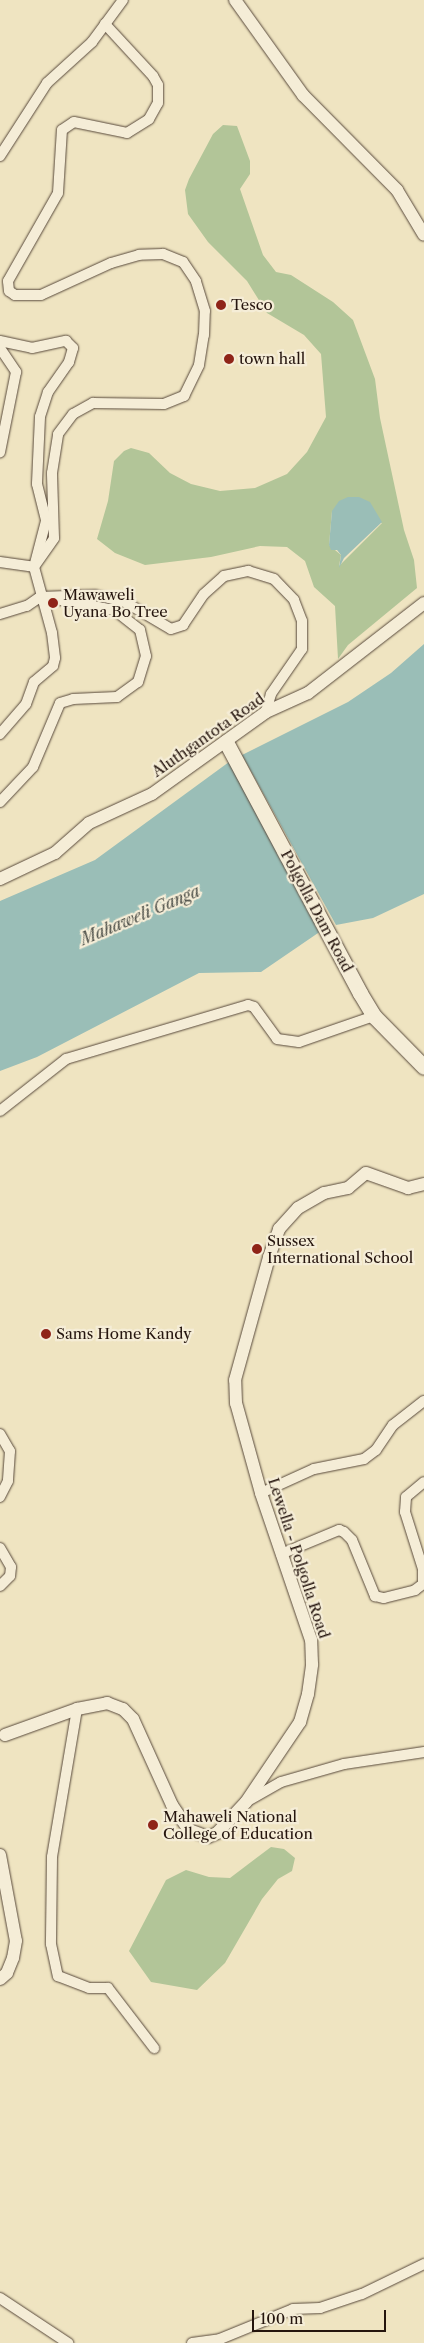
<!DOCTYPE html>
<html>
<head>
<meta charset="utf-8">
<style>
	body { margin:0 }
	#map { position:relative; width:424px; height:2343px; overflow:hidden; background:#efe4c1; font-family:"Libre Caslon Text",serif }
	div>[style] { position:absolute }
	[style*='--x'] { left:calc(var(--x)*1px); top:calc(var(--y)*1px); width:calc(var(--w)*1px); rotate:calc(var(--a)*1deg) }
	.green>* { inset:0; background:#b2c598 }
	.water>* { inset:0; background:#9abeb7 }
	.roads { filter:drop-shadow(0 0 1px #58493b) drop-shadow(0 0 1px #58493b) }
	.minor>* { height:10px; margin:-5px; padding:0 5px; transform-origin:5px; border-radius:5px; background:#f5edd7 }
	.tertiary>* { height:12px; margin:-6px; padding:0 6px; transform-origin:6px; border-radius:6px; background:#f5edd7 }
	.secondary>* { height:15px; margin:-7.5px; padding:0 7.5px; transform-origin:7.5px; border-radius:7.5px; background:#f5edd7 }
	.dots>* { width:14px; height:14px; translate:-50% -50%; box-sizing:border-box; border:2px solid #f5edd7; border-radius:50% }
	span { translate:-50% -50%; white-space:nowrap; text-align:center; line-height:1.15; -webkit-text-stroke:4.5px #f5edd7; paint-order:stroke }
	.poi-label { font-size:15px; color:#25150e }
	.left { translate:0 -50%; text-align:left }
	.street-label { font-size:15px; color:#25150e }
	.water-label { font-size:16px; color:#4e5049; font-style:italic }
	.scale { position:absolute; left:252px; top:2310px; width:134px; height:22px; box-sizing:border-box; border:2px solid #25150e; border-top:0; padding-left:6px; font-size:15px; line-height:18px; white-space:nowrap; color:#25150e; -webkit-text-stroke:4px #f5edd7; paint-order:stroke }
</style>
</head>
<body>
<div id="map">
	<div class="green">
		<i style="clip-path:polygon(evenodd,223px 125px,237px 126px,250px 161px,250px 174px,240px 189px,263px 255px,276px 272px,291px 275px,333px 302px,353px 320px,375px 379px,380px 418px,404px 530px,414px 560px,417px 588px,348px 645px,338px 659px,335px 606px,314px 587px,305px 561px,287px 547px,260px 546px,211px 557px,145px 565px,115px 553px,97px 539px,108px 501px,114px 461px,124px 451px,131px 448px,149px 453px,170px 473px,191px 484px,220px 491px,255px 488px,287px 474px,307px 452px,326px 417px,321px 354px,304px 335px,267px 313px,247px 281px,208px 242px,188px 214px,185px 190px,189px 179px,213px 134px,223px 125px,332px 511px,382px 523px,339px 566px,341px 555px,329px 545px,332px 511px)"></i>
		<i style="clip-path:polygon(271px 1847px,284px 1849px,295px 1858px,292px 1871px,278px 1879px,262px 1899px,225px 1963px,197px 1990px,151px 1982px,129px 1951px,166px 1880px,186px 1870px,209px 1877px,230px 1878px)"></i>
	</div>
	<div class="water">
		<i style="clip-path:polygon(348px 497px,359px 497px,370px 502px,382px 522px,344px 558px,339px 568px,341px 555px,337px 550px,331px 550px,329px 545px,332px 511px,339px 501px)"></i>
		<i style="clip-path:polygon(424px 644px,424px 894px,373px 918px,336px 925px,242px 755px,348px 702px,391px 673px)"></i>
		<i style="clip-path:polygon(229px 762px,321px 931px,261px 972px,199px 973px,37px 1057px,0 1071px,0 901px,95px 860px)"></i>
	</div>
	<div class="roads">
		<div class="minor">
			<i style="--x:0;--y:156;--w:87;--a:-57.2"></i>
			<i style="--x:47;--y:83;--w:61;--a:-42.3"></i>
			<i style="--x:92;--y:42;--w:52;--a:-53.6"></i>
			<i style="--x:0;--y:341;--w:33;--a:12"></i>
			<i style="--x:32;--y:348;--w:35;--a:-12"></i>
			<i style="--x:66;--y:341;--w:10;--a:45"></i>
			<i style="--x:73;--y:348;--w:15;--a:106"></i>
			<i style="--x:69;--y:362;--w:37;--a:125"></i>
			<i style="--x:48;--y:392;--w:26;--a:108"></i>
			<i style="--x:40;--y:417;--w:67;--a:92.6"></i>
			<i style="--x:37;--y:484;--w:38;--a:76"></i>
			<i style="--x:46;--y:521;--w:48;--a:104.6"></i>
			<i style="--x:34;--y:567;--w:68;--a:74.7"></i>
			<i style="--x:52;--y:633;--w:25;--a:83"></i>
			<i style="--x:55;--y:658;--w:8;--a:104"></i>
			<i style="--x:53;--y:666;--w:25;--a:140"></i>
			<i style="--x:34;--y:682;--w:23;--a:110"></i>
			<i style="--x:26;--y:704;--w:40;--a:131"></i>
			<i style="--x:0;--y:348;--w:29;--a:56"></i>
			<i style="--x:16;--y:372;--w:82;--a:101.3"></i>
			<i style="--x:0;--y:562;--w:34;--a:8"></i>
			<i style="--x:34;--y:567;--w:35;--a:-55"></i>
			<i style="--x:54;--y:538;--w:65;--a:-91.8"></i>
			<i style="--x:52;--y:473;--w:39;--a:-81"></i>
			<i style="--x:58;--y:434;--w:25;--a:-53"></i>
			<i style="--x:73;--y:414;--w:23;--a:-29"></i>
			<i style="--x:93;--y:403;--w:71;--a:0.8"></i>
			<i style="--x:164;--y:404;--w:22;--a:-22"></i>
			<i style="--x:184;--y:396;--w:34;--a:-64"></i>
			<i style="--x:199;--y:365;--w:30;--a:-81"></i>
			<i style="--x:204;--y:335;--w:24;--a:-88"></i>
			<i style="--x:205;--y:311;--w:31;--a:-107"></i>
			<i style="--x:196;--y:281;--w:23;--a:-124"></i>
			<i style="--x:183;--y:262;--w:22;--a:-158"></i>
			<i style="--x:163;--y:254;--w:24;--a:178"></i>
			<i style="--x:139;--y:255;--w:29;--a:164"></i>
			<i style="--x:111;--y:263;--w:77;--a:155.4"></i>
			<i style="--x:41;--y:295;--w:26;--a:180"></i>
			<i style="--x:15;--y:295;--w:7;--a:-146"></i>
			<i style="--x:9;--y:291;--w:10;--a:-96"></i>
			<i style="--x:8;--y:281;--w:101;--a:-60.4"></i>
			<i style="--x:58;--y:193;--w:63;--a:-86.4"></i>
			<i style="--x:62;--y:130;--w:14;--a:-34"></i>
			<i style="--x:74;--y:122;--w:54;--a:11.7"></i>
			<i style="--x:127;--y:133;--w:26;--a:-32"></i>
			<i style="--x:149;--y:119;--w:18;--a:-61"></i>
			<i style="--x:158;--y:103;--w:18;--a:-90"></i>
			<i style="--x:158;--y:85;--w:10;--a:-119"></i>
			<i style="--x:153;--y:76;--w:71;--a:-132.7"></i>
			<i style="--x:0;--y:614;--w:28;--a:-17"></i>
			<i style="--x:27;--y:606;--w:16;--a:-35"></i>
			<i style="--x:40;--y:597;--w:55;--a:-2.1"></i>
			<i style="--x:95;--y:595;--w:31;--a:13"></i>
			<i style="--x:125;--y:602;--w:53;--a:30.4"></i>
			<i style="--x:171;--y:629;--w:13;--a:-18"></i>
			<i style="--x:183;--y:625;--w:37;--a:-56"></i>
			<i style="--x:204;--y:594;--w:27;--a:-42"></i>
			<i style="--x:224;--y:576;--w:25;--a:-12"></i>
			<i style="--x:248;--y:571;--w:27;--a:17"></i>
			<i style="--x:274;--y:579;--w:29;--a:46"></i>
			<i style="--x:294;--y:600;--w:22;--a:69"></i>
			<i style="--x:302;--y:621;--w:28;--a:90"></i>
			<i style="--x:302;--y:649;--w:55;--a:124.6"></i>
			<i style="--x:271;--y:694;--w:19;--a:106"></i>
			<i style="--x:0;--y:802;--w:48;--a:-46.7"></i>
			<i style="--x:33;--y:767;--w:69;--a:-67.1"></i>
			<i style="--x:60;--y:703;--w:14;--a:-17"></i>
			<i style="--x:73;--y:699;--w:44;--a:-2.6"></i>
			<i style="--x:117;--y:697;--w:26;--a:-36"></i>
			<i style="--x:138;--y:682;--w:27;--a:-73"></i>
			<i style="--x:146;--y:656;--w:27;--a:-103"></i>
			<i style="--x:140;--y:630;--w:33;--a:-142"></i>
			<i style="--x:114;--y:610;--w:54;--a:-169.3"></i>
			<i style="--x:0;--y:1111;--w:84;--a:-38.2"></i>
			<i style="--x:66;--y:1059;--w:190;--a:-16.5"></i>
			<i style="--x:248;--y:1005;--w:6;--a:18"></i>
			<i style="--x:254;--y:1007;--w:39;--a:54"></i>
			<i style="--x:277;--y:1039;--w:22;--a:8"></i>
			<i style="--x:299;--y:1042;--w:79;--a:-19.1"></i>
			<i style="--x:0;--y:1434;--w:20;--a:60"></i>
			<i style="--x:10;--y:1451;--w:30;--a:94"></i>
			<i style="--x:8;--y:1481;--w:18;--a:117"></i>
			<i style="--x:261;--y:1493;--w:58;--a:-24.4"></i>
			<i style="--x:314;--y:1469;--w:51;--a:-11.3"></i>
			<i style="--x:364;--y:1459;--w:15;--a:-37"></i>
			<i style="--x:376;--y:1450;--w:30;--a:-56"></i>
			<i style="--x:393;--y:1425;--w:39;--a:-38"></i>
			<i style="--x:0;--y:1548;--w:22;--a:60"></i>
			<i style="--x:11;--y:1567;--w:9;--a:96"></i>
			<i style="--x:10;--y:1576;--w:14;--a:135"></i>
			<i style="--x:281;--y:1554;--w:63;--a:-22.5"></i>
			<i style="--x:339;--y:1530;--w:5;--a:22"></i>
			<i style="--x:344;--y:1532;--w:11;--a:45"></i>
			<i style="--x:352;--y:1540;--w:61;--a:67.7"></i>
			<i style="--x:375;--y:1596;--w:9;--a:13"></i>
			<i style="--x:384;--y:1598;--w:32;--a:-14"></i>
			<i style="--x:415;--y:1590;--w:10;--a:-37"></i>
			<i style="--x:423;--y:1584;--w:15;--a:-90"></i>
			<i style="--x:423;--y:1569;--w:60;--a:-107.5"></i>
			<i style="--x:405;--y:1512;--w:15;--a:-86"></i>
			<i style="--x:406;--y:1497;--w:23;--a:-40"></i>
			<i style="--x:77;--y:1709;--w:150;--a:99.6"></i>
			<i style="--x:52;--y:1857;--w:87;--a:90.7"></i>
			<i style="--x:51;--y:1944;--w:33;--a:78"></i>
			<i style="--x:58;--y:1976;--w:33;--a:21"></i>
			<i style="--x:89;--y:1988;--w:19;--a:0"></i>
			<i style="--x:108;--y:1988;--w:76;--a:52.5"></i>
			<i style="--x:246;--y:1802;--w:40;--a:-29.7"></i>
			<i style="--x:281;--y:1782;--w:66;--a:-15.9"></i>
			<i style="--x:344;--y:1764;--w:81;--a:-8.5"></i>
			<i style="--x:0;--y:2298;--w:82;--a:33.5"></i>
			<i style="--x:192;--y:2343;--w:28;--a:-8"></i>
			<i style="--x:220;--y:2339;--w:79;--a:-22.3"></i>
			<i style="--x:293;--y:2309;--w:27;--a:-2"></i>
			<i style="--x:320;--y:2308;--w:44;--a:-18.4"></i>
			<i style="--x:362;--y:2294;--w:69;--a:-25.8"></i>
		</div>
		<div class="tertiary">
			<i style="--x:235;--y:0;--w:117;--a:54.4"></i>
			<i style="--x:303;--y:95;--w:134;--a:45.3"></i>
			<i style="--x:397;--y:190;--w:52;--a:59"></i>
			<i style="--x:0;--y:879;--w:61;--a:-25.3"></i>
			<i style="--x:55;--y:853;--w:45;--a:-41.4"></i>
			<i style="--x:89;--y:823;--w:69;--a:-24.7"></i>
			<i style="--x:152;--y:794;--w:140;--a:-35.7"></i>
			<i style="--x:266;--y:712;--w:46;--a:-24.3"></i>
			<i style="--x:308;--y:693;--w:147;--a:-37.8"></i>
			<i style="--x:5;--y:1735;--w:77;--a:-19.9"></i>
			<i style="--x:77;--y:1709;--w:31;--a:-11"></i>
			<i style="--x:107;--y:1703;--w:17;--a:21"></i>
			<i style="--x:123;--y:1709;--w:14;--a:45"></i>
			<i style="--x:133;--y:1719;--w:94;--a:65.6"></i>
			<i style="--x:172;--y:1805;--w:30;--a:56"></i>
			<i style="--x:189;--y:1830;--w:20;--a:20"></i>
			<i style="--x:208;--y:1837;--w:10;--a:-24"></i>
			<i style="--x:217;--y:1833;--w:42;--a:-46.9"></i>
			<i style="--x:246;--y:1802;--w:97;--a:-56"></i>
			<i style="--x:300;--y:1722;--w:29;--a:-74"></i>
			<i style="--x:308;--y:1694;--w:30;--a:-82"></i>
			<i style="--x:312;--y:1664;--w:24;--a:-92"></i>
			<i style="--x:311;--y:1640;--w:155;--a:-108.8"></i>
			<i style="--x:261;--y:1493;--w:93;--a:-105.5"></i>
			<i style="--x:236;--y:1403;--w:23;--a:-92"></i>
			<i style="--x:235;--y:1380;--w:128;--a:-74.5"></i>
			<i style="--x:269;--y:1257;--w:30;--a:-70"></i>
			<i style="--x:279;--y:1229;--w:28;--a:-48"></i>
			<i style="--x:298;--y:1208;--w:30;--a:-30"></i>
			<i style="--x:324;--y:1193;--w:25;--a:-12"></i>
			<i style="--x:348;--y:1188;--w:23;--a:-40"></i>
			<i style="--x:366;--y:1173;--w:45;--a:19.7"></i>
			<i style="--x:408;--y:1188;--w:16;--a:-14"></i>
			<i style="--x:0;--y:1855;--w:87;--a:79.5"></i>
			<i style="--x:16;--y:1941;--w:17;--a:100"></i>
			<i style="--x:13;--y:1958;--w:16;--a:112"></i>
			<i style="--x:7;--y:1973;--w:9;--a:139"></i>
		</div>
		<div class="secondary">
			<i style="--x:226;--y:742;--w:285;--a:61.9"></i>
			<i style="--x:360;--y:993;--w:27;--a:59"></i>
			<i style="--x:374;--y:1016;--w:71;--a:45.6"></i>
		</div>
	</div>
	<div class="dots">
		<i style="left:221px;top:305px;background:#8f2418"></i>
		<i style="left:229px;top:359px;background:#8f2418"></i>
		<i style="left:53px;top:603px;background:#8f2418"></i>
		<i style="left:257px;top:1249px;background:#8f2418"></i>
		<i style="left:46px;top:1334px;background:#8f2418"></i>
		<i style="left:153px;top:1825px;background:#8f2418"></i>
	</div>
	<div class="poi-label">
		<span class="left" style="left:231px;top:305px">Tesco</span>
		<span class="left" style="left:239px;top:359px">town hall</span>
		<span class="left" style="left:63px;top:603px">Mawaweli<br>Uyana Bo Tree</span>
		<span class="left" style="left:267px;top:1249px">Sussex<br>International School</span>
		<span class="left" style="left:56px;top:1334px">Sams Home Kandy</span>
		<span class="left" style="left:163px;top:1825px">Mahaweli National<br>College of Education</span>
	</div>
	<div class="street-label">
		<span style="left:208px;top:735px;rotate:-35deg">Aluthgantota Road</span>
		<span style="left:317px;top:911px;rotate:62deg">Polgolla Dam Road</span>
		<span style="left:299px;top:1558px;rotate:72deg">Lewella - Polgolla Road</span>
	</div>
	<div class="water-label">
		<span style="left:140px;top:915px;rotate:-23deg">Mahaweli Ganga</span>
	</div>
	<div class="scale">100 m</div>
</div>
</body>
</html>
